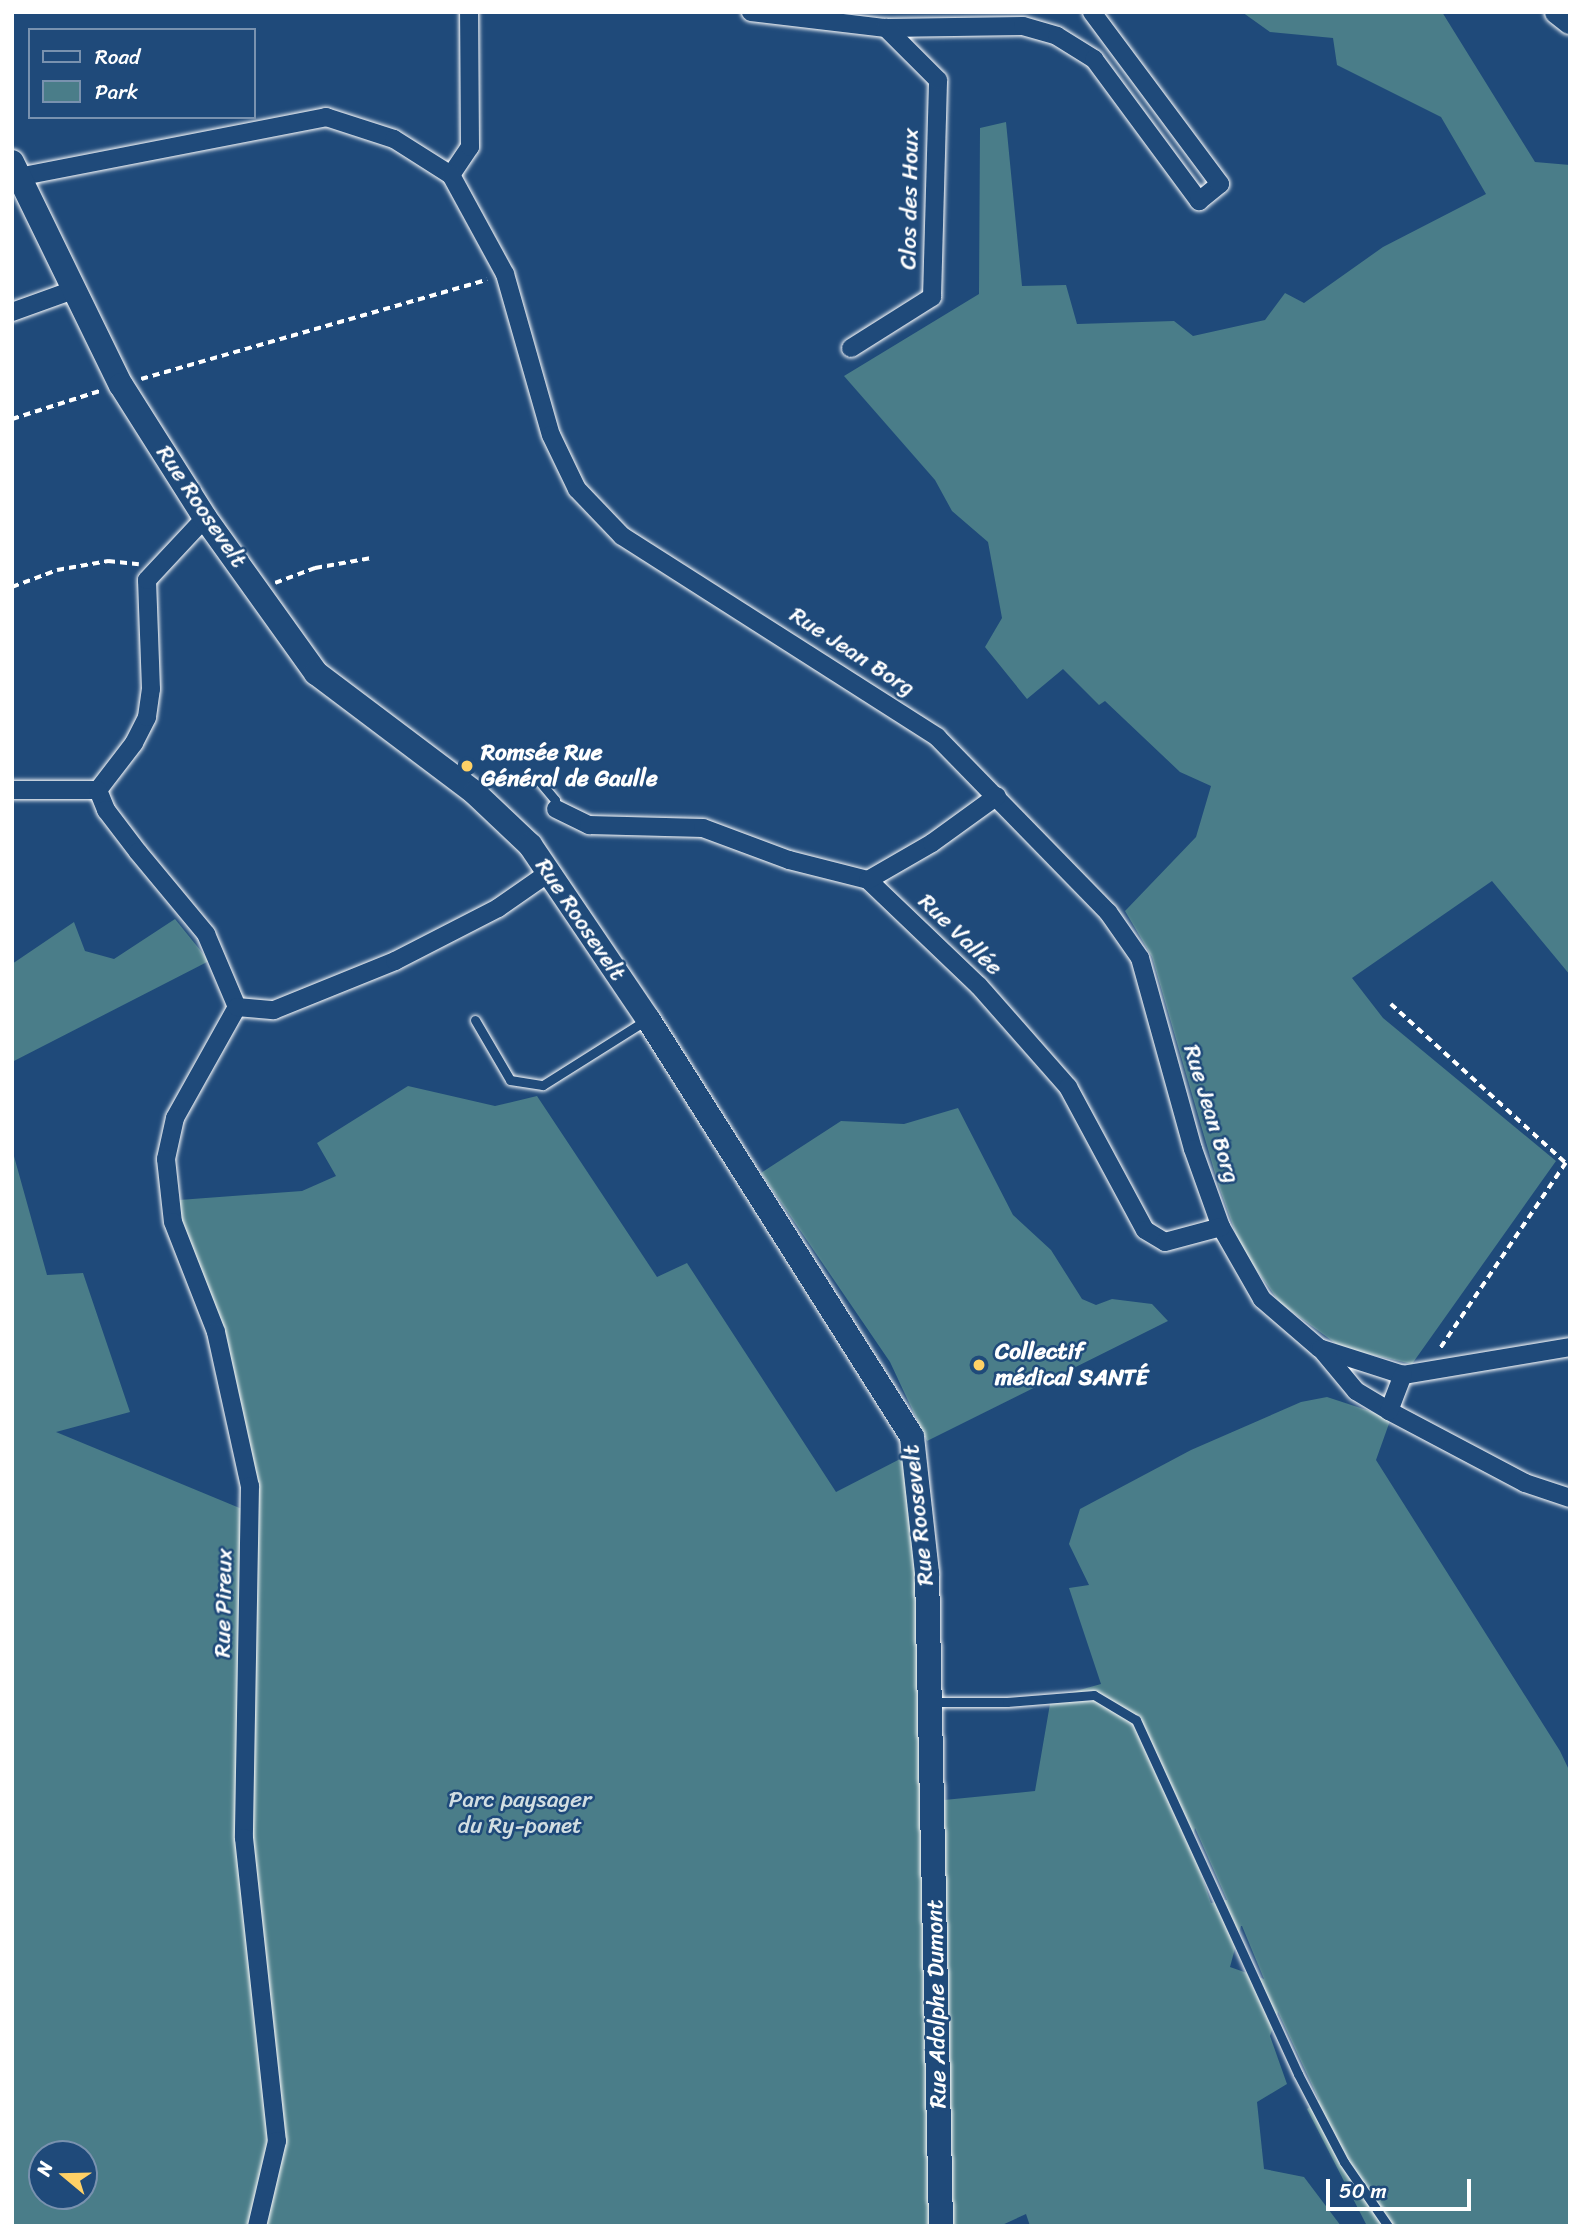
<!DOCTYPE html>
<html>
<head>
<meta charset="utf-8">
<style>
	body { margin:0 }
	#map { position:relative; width:1582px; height:2238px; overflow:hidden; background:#1f4a7a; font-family:Sriracha,sans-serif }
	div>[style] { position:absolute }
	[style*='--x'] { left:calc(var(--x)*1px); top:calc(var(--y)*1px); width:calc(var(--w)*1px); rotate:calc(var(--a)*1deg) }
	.green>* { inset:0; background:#4a7d89 }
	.path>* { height:3.5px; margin-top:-1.75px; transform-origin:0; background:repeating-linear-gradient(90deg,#fff 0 7px,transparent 0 12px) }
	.roads { filter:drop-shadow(0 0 2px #fff) drop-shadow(0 0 2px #fff) }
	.lane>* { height:9px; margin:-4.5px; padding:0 4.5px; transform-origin:4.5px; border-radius:4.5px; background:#1f4a7a }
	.street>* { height:18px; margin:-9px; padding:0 9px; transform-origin:9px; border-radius:9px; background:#1f4a7a }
	.secondary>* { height:24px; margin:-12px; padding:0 12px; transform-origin:12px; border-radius:12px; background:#1f4a7a }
	.dots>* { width:19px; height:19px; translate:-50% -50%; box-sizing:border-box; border:4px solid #1f4a7a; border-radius:50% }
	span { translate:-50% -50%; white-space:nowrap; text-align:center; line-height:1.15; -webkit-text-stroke:5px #1f4a7a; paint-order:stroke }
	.street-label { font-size:23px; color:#fff }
	.poi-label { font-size:23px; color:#fff; font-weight:700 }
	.left { translate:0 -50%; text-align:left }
	.park-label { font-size:23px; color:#d2dee2 }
	.frame { position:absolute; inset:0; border:14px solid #fff; pointer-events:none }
	.legend { position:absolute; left:28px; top:28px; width:228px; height:91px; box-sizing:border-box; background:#1f4a7a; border:2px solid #7992af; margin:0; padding:9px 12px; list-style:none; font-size:21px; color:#fff }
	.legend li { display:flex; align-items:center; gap:14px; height:35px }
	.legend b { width:35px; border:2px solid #7992af }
	.north { position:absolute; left:28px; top:2140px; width:70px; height:70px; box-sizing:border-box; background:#1f4a7a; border:2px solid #7992af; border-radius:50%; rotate:289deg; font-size:19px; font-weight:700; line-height:28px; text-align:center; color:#fff }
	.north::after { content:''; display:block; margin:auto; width:24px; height:32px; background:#ffd166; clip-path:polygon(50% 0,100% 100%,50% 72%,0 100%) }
	.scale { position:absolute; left:1326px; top:2179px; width:145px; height:32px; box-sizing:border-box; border:4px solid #fff; border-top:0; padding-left:9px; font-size:21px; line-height:24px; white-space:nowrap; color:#fff; -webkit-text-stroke:5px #1f4a7a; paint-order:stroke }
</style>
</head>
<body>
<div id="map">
	<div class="green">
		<i style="clip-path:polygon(1242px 12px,1442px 12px,1535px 162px,1570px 165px,1570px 975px,1492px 881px,1352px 978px,1383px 1018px,1556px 1161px,1412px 1364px,1342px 1348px,1280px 1303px,1241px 1248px,1219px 1187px,1152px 957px,1125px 911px,1196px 837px,1211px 786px,1180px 772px,1105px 701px,1099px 705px,1063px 669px,1027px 699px,985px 647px,1002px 618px,988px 542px,952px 511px,935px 480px,844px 376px,979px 294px,980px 128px,1006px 122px,1022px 286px,1066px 285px,1077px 324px,1174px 321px,1193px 336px,1265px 320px,1285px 293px,1304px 303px,1383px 247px,1486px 194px,1441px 117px,1337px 65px,1333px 38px,1270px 32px)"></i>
		<i style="clip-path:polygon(175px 919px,209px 961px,12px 1062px,12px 964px,74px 922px,85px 951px,114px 959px)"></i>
		<i style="clip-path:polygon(evenodd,408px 1086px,495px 1106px,537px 1096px,657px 1277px,687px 1263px,836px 1492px,902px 1458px,912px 1437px,930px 2226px,12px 2226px,12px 1149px,47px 1275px,83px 1273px,130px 1412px,56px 1432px,242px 1509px,250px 1486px,216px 1332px,173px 1222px,179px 1200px,302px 1191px,336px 1176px,317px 1143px,408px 1086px,42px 2154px,84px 2154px,84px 2196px,42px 2196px,42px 2154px)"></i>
		<i style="clip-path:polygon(958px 1108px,1013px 1215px,1051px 1250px,1082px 1299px,1096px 1305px,1112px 1299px,1152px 1304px,1168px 1321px,927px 1441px,890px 1362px,761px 1173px,841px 1121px,904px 1124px)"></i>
		<i style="clip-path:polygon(evenodd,1327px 1397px,1391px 1418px,1376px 1460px,1560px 1751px,1570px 1772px,1570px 2226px,1367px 2226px,1307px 2109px,1319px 2100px,1278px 2012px,1270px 2036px,1287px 2084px,1257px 2102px,1264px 2169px,1304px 2177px,1341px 2226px,1030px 2226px,1026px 2214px,1000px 2226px,953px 2226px,944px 1800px,1035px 1791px,1051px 1698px,1101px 1684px,1069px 1588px,1089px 1585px,1069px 1544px,1080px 1509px,1191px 1450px,1301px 1402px,1327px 1397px,1195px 1828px,1227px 1900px,1226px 1900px,1211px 1903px,1191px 1844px,1195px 1828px,1327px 1397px,1241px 1926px,1242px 1926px,1264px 1979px,1230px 1967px,1241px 1926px)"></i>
	</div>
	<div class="path">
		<i style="--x:141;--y:379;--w:360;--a:-16"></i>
		<i style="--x:12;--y:419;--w:92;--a:-17.7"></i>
		<i style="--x:275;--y:583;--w:43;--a:-20.6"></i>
		<i style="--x:315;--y:568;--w:57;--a:-10.1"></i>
		<i style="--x:12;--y:587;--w:48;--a:-20.7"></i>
		<i style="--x:57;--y:570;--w:52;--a:-10"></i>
		<i style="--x:108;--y:561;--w:31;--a:6"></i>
		<i style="--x:1391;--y:1004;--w:236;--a:42.3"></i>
		<i style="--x:1566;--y:1163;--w:225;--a:124.1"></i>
	</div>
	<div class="roads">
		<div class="lane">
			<i style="--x:540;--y:782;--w:23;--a:50"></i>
			<i style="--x:555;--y:800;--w:9;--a:84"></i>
			<i style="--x:475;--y:1020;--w:69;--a:59.7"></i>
			<i style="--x:510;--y:1080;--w:33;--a:9"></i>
			<i style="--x:543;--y:1085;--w:124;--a:-32.2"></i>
			<i style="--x:930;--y:1702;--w:77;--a:0"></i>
			<i style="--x:1007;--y:1702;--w:87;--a:-4.6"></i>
			<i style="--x:1094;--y:1695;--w:49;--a:30.8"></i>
			<i style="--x:1136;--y:1720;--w:389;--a:65.4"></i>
			<i style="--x:1298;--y:2074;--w:99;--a:62.4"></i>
			<i style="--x:1344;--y:2162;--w:78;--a:55.5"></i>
		</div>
		<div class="street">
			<i style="--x:751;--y:12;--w:136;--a:6.8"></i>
			<i style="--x:886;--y:28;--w:137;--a:-0.8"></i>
			<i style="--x:1023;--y:26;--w:35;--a:16"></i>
			<i style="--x:1057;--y:36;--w:44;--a:31.9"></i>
			<i style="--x:1094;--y:59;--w:177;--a:53.5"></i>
			<i style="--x:1199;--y:201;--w:27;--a:-39"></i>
			<i style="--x:1220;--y:184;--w:214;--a:-126.7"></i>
			<i style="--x:451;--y:175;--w:34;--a:-56"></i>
			<i style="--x:470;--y:147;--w:135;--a:-90.4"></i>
			<i style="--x:18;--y:177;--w:314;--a:-11"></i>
			<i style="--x:326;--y:117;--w:71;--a:17.9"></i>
			<i style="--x:394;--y:139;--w:67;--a:32.3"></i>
			<i style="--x:451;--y:175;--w:113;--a:61.4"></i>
			<i style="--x:505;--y:274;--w:167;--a:74.1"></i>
			<i style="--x:551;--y:435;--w:60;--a:64.3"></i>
			<i style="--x:577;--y:489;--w:65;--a:46.2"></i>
			<i style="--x:622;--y:536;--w:374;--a:32.5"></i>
			<i style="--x:937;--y:737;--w:245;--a:45.7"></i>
			<i style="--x:1108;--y:912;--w:56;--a:55.2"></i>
			<i style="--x:1140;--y:958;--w:198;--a:74.5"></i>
			<i style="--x:1193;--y:1149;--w:83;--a:70.3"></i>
			<i style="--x:1221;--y:1227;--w:83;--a:60.3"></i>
			<i style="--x:1262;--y:1299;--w:75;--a:40.7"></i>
			<i style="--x:1319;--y:1348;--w:88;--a:17.8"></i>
			<i style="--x:1403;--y:1375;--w:169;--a:-9.5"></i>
			<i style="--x:12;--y:312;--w:65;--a:-19.8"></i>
			<i style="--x:851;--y:348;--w:96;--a:-32.2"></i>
			<i style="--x:932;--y:297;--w:217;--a:-88.4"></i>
			<i style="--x:938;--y:80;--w:74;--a:-135"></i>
			<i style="--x:12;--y:790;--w:86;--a:0"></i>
			<i style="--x:98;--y:790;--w:59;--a:-52.5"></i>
			<i style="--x:134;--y:743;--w:29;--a:-63"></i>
			<i style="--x:147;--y:717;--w:28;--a:-82"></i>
			<i style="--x:151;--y:689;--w:109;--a:-92.1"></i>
			<i style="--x:147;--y:580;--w:85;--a:-46.9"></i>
			<i style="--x:98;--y:790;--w:22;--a:68"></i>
			<i style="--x:106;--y:810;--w:53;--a:52.7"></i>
			<i style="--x:138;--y:852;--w:107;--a:50.3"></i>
			<i style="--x:206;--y:934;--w:79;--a:67"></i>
			<i style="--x:556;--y:809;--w:37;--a:26"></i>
			<i style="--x:589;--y:825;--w:114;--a:1.5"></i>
			<i style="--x:703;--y:828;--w:92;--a:20.4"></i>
			<i style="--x:789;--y:860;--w:81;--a:14.2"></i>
			<i style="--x:868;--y:880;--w:153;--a:43.7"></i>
			<i style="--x:979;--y:986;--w:135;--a:48.6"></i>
			<i style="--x:1068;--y:1087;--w:162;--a:61.7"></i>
			<i style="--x:1145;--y:1230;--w:23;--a:31"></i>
			<i style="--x:1165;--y:1242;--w:58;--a:-15"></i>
			<i style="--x:868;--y:880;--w:74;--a:-30"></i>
			<i style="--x:932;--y:843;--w:80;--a:-35.9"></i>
			<i style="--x:237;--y:1007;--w:127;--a:119.2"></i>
			<i style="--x:175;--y:1118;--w:42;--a:102.4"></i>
			<i style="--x:166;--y:1159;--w:63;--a:83.7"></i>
			<i style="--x:173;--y:1222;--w:118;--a:68.6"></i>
			<i style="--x:216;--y:1332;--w:158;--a:77.6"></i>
			<i style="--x:250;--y:1486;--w:352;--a:91"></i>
			<i style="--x:244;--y:1838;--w:305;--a:83.8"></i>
			<i style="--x:277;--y:2141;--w:87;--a:103.2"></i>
			<i style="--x:237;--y:1007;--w:37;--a:5"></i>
			<i style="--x:274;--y:1010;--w:131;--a:-22"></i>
			<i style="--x:395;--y:961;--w:116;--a:-27.2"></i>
			<i style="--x:498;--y:908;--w:60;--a:-34.8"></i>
			<i style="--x:1321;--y:1349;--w:55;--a:50.2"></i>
			<i style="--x:1356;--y:1391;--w:39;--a:31"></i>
			<i style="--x:1389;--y:1411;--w:154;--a:27.9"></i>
			<i style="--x:1525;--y:1483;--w:47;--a:18.4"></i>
			<i style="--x:1389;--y:1411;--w:39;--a:-69"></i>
		</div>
		<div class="secondary">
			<i style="--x:1557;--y:12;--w:16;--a:38"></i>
			<i style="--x:12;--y:162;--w:248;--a:64"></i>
			<i style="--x:121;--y:385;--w:157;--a:57.7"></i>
			<i style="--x:205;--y:518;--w:191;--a:54.4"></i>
			<i style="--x:316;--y:673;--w:199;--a:37"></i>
			<i style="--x:475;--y:793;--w:76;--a:43.4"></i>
			<i style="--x:530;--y:845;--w:210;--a:55.9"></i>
			<i style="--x:648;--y:1019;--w:494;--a:57.7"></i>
			<i style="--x:912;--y:1437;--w:137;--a:83.7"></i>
			<i style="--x:927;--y:1573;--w:653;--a:88.77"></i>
		</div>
	</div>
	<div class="dots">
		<i style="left:467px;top:766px;background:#ffd166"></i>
		<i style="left:979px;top:1365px;background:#ffd166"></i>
	</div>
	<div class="street-label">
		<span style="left:910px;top:199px;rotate:-89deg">Clos des Houx</span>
		<span style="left:201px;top:507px;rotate:56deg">Rue Roosevelt</span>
		<span style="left:852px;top:652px;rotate:33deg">Rue Jean Borg</span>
		<span style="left:580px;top:920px;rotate:56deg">Rue Roosevelt</span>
		<span style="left:960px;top:935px;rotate:44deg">Rue Vallée</span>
		<span style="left:1211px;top:1114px;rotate:73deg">Rue Jean Borg</span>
		<span style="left:919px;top:1515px;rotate:-96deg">Rue Roosevelt</span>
		<span style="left:224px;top:1603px;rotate:-89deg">Rue Pireux</span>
		<span style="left:937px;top:2004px;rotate:-91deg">Rue Adolphe Dumont</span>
	</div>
	<div class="poi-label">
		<span class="left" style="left:481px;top:766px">Romsée Rue<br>Général de Gaulle</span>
		<span class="left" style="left:995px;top:1365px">Collectif<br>médical SANTÉ</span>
	</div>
	<div class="park-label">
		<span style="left:520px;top:1813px">Parc paysager<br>du Ry-ponet</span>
	</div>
	<div class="frame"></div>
	<ul class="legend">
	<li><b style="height:9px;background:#1f4a7a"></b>Road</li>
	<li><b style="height:19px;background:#4a7d89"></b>Park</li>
	</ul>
	<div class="north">N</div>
	<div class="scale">50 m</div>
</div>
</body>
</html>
